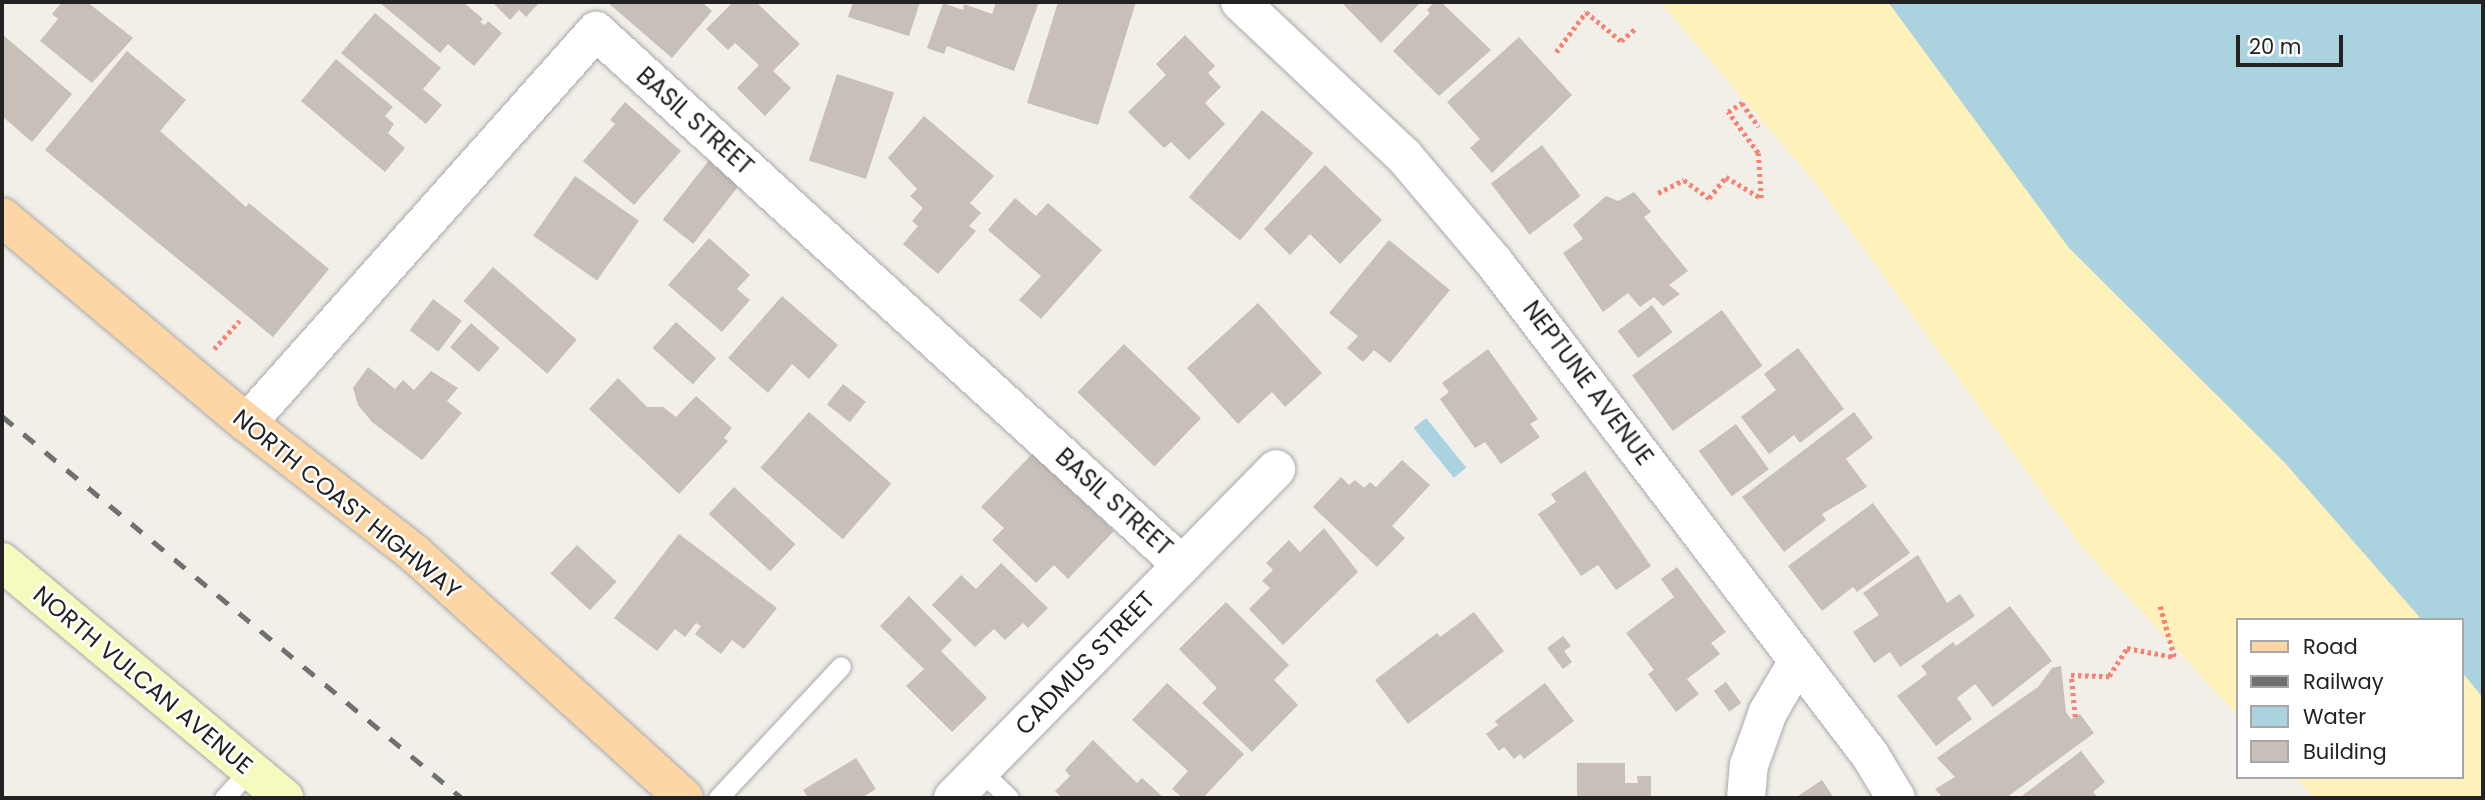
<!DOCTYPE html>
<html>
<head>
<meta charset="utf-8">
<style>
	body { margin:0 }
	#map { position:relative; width:2485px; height:800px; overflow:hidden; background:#f2efe9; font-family:Poppins,sans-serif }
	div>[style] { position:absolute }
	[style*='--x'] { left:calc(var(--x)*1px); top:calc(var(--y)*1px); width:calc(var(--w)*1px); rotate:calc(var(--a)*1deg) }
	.sand>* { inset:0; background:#fff1ba }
	.water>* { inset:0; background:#aad3df; transform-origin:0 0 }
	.building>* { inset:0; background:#c7bfb8; transform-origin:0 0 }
	.path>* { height:4.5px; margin-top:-2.25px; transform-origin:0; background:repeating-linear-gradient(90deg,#fa8072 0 3.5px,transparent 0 7px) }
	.roads { filter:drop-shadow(0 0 2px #a9a9a9) drop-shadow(0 0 2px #a9a9a9) }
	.service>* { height:19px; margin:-9.5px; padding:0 9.5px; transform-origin:9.5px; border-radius:9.5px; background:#fff }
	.minor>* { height:38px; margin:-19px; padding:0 19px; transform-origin:19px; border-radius:19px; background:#fff }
	.tertiary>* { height:38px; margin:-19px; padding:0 19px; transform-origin:19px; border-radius:19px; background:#fff }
	.secondary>* { height:38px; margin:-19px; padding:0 19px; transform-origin:19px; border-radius:19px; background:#f7fabf }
	.primary>* { height:38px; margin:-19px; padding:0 19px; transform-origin:19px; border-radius:19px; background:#fcd6a4 }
	.rail>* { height:5px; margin-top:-2.5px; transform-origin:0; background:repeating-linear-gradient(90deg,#707070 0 14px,transparent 0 28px) }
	span { translate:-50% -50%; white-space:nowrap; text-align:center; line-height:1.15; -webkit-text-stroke:5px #fff; paint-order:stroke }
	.street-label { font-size:24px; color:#222 }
	.frame { position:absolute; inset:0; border:4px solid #222; pointer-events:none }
	.legend { position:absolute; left:2236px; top:618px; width:228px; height:161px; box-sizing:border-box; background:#fff; border:2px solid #a7a7a7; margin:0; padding:9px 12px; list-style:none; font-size:21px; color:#222 }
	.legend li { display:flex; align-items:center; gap:14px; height:35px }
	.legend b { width:35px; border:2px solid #a7a7a7 }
	.scale { position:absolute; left:2236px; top:35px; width:107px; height:32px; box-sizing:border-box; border:4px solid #222; border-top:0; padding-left:9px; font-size:21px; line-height:24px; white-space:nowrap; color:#222; -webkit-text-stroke:5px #fff; paint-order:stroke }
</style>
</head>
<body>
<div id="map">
	<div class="sand">
		<i style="clip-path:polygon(1660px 2px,1888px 2px,2069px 248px,2285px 463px,2422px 620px,2238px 620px,2238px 716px,2081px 546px,1814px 181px)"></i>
		<i style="clip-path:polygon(2462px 672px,2483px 698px,2483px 798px,2314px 798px,2295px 777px,2462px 777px)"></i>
	</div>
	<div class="water">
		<i style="clip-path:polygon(1888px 2px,2483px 2px,2483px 698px,2462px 672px,2462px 620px,2422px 620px,2285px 463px,2069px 248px)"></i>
		<i style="left:1426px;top:418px;width:64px;height:16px;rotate:51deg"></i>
	</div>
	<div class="building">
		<i style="clip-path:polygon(62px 2px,87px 2px,133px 38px,92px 83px,40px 41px,58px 19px,52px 14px)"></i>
		<i style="clip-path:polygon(379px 2px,463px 2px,483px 19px,480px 22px,485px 25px,488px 21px,502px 33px,474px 66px,448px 44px,440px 53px)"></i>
		<i style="clip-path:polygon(492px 2px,540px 2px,526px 17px,519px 10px,510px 20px)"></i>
		<i style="clip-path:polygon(607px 2px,702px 2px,712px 11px,672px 58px)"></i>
		<i style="clip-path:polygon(733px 2px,756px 2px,800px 44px,773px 71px,791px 88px,765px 116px,737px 88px,759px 65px,735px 43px,728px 50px,706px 29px)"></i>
		<i style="clip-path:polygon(853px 2px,920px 2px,909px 36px,848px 17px)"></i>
		<i style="clip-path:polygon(996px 2px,1039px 2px,1014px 71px,947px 46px,944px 54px,927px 48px,943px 3px,963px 10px,964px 4px,992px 14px)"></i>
		<i style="clip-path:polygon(1058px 2px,1136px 2px,1098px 125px,1027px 103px)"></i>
		<i style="clip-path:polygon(1341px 2px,1421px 2px,1381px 43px)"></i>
		<i style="clip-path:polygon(1434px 2px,1441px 2px,1491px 50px,1439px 96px,1393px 51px,1430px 13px,1427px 10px)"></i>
		<i style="clip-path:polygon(375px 13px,441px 68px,423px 89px,442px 105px,426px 124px,341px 53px)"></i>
		<i style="clip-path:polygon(2px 34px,72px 94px,32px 142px,2px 116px)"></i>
		<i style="clip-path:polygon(1185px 35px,1215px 66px,1208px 73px,1221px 87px,1205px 103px,1225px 124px,1189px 160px,1171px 142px,1164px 148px,1128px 112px,1166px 75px,1156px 64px)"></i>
		<i style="clip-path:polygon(1519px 37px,1572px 95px,1492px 173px,1470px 148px,1480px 139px,1447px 102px)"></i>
		<i style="clip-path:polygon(127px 51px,186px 100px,160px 131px,246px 207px,249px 203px,329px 269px,273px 337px,45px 150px)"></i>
		<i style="clip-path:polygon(336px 59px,393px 107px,385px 116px,394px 124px,388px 133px,405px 148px,385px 172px,301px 101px)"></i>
		<i style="left:837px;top:74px;width:60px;height:91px;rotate:18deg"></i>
		<i style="clip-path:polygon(625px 102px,681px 151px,634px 205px,583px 161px,615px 124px,610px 120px)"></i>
		<i style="left:1262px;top:110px;width:67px;height:114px;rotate:40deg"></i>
		<i style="clip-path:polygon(924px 116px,994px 176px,970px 203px,981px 213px,969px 226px,976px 231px,938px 274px,903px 244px,918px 226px,912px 221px,923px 208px,910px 196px,917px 189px,888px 158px)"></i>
		<i style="left:1542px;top:145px;width:64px;height:64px;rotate:53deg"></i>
		<i style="left:710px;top:159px;width:39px;height:77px;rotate:38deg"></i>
		<i style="clip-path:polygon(1325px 165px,1382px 220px,1340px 264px,1310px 234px,1290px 255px,1264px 229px)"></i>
		<i style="left:575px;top:176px;width:78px;height:73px;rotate:35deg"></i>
		<i style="clip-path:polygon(1634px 192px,1651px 212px,1644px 217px,1688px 271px,1669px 285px,1680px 294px,1663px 306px,1654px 297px,1640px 307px,1628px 293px,1603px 312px,1563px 253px,1583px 239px,1573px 225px,1606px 196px,1618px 201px)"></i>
		<i style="clip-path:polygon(1015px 198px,1036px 216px,1048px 203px,1102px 250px,1041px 319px,1019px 300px,1041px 276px,988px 230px)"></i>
		<i style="clip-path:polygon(709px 238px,750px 275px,737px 289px,750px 300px,722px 332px,668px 285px)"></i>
		<i style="clip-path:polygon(1389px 240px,1450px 290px,1390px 363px,1374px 350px,1363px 362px,1347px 348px,1358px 336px,1329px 313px)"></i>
		<i style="left:493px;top:267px;width:111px;height:45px;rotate:41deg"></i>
		<i style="clip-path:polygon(782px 296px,838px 345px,809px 379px,792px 364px,768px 393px,728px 358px)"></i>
		<i style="left:433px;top:299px;width:36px;height:39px;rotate:37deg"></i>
		<i style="clip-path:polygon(1258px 303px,1322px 373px,1285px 407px,1272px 392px,1238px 424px,1187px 368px)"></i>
		<i style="left:1652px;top:305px;width:34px;height:43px;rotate:53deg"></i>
		<i style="left:1722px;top:310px;width:69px;height:111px;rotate:54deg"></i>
		<i style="left:676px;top:322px;width:54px;height:35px;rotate:42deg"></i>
		<i style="left:471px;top:323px;width:38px;height:32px;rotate:41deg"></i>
		<i style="left:1124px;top:344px;width:107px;height:67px;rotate:44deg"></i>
		<i style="clip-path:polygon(1798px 348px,1844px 409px,1800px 443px,1794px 435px,1769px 454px,1741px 417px,1776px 390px,1764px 374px)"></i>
		<i style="clip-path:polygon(1488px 349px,1538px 419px,1530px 424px,1540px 437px,1501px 464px,1485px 442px,1475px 448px,1440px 399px,1449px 392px,1442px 383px)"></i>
		<i style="clip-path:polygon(368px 367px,395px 389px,403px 380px,414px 390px,431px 371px,458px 388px,447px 401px,462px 413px,422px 460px,372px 422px,358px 405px,353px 388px)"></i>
		<i style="clip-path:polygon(618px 378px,647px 407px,663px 407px,676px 417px,696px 396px,732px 428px,724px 438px,728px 441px,679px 494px,589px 409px)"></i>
		<i style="left:843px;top:384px;width:29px;height:26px;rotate:38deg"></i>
		<i style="left:809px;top:412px;width:109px;height:74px;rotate:41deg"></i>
		<i style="clip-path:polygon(1854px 412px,1873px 438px,1846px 459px,1867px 487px,1822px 514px,1826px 520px,1784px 552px,1742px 497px)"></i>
		<i style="left:1736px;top:424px;width:56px;height:46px;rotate:54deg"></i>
		<i style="clip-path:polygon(1033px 453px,1114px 531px,1068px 579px,1054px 565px,1036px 583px,992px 540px,1004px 528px,981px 507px)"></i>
		<i style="clip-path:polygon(1402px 460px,1430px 485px,1392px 526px,1405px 538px,1377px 567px,1313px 507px,1341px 477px,1349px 485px,1355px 480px,1364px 488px,1370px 482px,1376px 487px)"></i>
		<i style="clip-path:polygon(1585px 471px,1651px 566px,1616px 590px,1598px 565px,1581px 576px,1538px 514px,1556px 502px,1551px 494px)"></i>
		<i style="left:734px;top:487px;width:84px;height:37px;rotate:43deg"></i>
		<i style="clip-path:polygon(1873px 503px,1910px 553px,1857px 592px,1853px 587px,1822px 611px,1788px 566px)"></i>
		<i style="clip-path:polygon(1324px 528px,1358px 572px,1283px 645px,1249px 609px,1270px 588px,1262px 581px,1273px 570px,1266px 563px,1289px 540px,1300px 552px)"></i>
		<i style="clip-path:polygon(679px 534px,777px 608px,744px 649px,732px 640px,721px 654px,695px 634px,701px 626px,696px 623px,685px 637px,675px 629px,657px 651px,614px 618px)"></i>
		<i style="left:577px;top:545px;width:54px;height:39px;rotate:43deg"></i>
		<i style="clip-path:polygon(1918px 555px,1947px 603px,1960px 594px,1975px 616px,1900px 667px,1890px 652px,1874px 663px,1853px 632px,1879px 615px,1863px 593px)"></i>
		<i style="clip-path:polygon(1001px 563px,1048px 608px,1028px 628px,1023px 623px,1005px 640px,994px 629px,975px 647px,932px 605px,961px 575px,976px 589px)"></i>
		<i style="clip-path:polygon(1677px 567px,1726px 632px,1711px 643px,1720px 654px,1687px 679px,1699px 694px,1676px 712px,1648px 674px,1654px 670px,1626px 633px,1674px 597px,1661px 579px)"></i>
		<i style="clip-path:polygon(909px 596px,952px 640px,941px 651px,987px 698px,952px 732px,906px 686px,924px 669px,880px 626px)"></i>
		<i style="clip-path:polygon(1226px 602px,1289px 665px,1274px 680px,1298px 705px,1252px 752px,1202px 703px,1217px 688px,1179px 649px)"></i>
		<i style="clip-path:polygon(2010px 606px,2052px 661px,1993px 707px,1975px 684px,1957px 698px,1972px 719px,1936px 746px,1897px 696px,1927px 674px,1921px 666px,1953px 642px,1956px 646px)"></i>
		<i style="clip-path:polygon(1474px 612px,1504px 651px,1408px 724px,1375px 680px,1437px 633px,1440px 637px)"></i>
		<i style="clip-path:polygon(1563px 636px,1571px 646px,1564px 651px,1572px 662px,1563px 669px,1547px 648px)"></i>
		<i style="clip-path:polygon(2061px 666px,2066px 712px,2071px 719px,2080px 714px,2094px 733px,2006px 798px,1943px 798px,1935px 789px,1955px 777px,1937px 758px,2038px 687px,2052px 668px)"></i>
		<i style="left:1726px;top:682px;width:26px;height:15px;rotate:54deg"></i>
		<i style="clip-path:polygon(1167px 683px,1244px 754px,1203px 798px,1183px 798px,1172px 789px,1188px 771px,1132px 720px)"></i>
		<i style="clip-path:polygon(1545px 683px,1574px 721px,1524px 759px,1520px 754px,1514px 759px,1504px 747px,1499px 751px,1486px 734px,1498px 725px,1495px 721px)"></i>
		<i style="clip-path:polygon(1093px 740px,1137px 783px,1142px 778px,1164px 798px,1062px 798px,1055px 791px,1070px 776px,1065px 770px)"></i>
		<i style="clip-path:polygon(2081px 751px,2105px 782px,2093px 792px,2098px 798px,2019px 798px)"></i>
		<i style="clip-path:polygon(856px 758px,876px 789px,861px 798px,808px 798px,803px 790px)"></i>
		<i style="clip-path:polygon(1577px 763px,1625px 763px,1625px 783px,1638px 783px,1637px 776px,1651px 776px,1651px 798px,1561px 798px,1577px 796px)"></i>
		<i style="clip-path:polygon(1822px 780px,1834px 798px,1795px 798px)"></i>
	</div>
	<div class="path">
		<i style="--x:1556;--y:52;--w:50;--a:-53.1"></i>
		<i style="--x:1586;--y:12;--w:45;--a:39.6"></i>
		<i style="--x:1621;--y:41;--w:20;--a:-41"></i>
		<i style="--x:1658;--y:193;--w:29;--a:-27"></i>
		<i style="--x:1684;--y:180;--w:31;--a:36"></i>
		<i style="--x:1709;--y:198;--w:27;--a:-51"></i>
		<i style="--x:1726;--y:177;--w:41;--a:31"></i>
		<i style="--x:1761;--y:198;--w:45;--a:-93.8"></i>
		<i style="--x:1758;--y:153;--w:51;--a:-126.2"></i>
		<i style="--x:1728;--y:112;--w:17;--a:-33"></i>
		<i style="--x:1742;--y:103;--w:29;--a:55"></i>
		<i style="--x:214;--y:349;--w:38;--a:-48"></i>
		<i style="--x:2075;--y:717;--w:42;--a:-95.4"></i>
		<i style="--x:2071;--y:675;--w:38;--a:2"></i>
		<i style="--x:2109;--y:676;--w:33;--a:-57"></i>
		<i style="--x:2127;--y:648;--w:48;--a:10.8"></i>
		<i style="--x:2174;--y:657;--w:53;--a:-105.4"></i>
	</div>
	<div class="roads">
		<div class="service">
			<i style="--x:981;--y:771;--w:39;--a:44"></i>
			<i style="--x:224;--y:798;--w:38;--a:-47"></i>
			<i style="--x:718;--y:798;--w:180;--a:-47"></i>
		</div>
		<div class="minor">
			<i style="--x:247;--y:423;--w:525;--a:-48.32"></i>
			<i style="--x:596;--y:31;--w:791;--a:42.34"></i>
			<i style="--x:953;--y:798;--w:461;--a:-45.5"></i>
			<i style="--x:1746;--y:798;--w:33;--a:-85"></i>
			<i style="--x:1749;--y:765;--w:56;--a:-70.3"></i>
			<i style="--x:1768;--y:712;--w:59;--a:-59.5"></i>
		</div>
		<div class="tertiary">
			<i style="--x:1240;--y:2;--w:225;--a:43.2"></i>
			<i style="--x:1404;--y:156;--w:139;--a:49.7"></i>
			<i style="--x:1494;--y:262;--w:620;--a:52.67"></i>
			<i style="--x:1870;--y:755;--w:50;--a:58.8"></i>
		</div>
		<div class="secondary">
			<i style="--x:2;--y:562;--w:368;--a:39.9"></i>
		</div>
		<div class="primary">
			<i style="--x:2;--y:217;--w:320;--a:40.1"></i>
			<i style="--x:247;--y:423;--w:213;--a:37.9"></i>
			<i style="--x:415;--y:554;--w:363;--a:42.2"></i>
		</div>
	</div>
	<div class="rail">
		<i style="--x:2;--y:416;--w:598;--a:39.71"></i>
	</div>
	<div class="street-label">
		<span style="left:695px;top:121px;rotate:42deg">BASIL STREET</span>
		<span style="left:1588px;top:383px;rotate:53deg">NEPTUNE AVENUE</span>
		<span style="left:1114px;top:502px;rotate:42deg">BASIL STREET</span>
		<span style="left:347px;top:504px;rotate:39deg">NORTH COAST HIGHWAY</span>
		<span style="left:1085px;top:663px;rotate:-46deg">CADMUS STREET</span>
		<span style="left:143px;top:680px;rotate:40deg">NORTH VULCAN AVENUE</span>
	</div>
	<div class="frame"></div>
	<ul class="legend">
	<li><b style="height:9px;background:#fcd6a4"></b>Road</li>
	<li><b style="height:9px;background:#707070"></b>Railway</li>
	<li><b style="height:19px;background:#aad3df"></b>Water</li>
	<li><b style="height:19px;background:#c7bfb8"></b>Building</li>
	</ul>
	<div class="scale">20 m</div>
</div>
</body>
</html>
